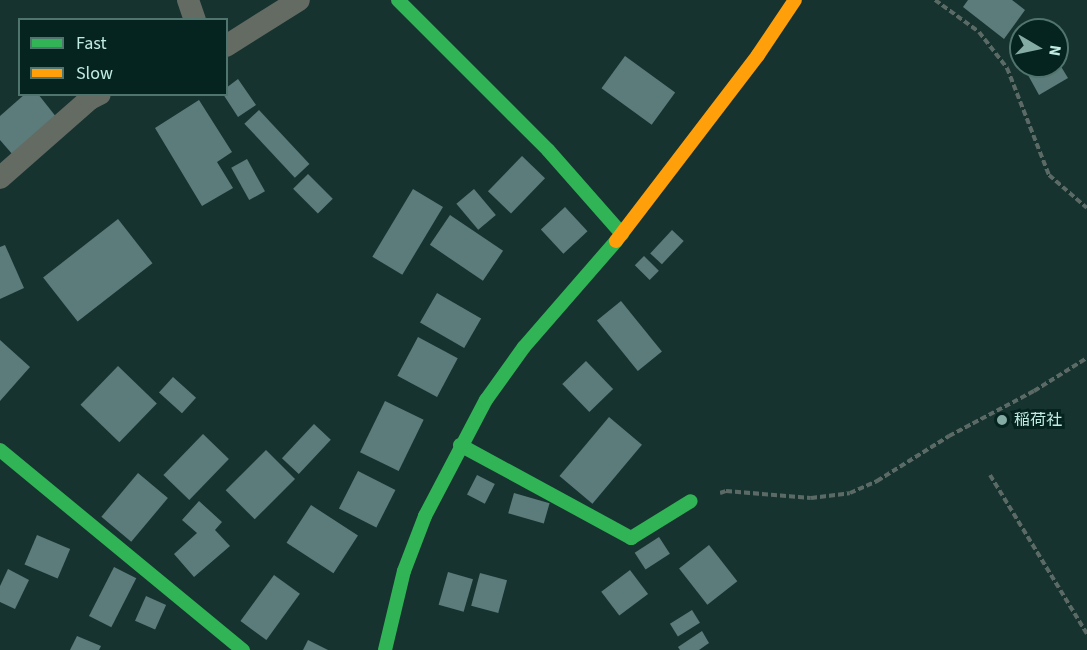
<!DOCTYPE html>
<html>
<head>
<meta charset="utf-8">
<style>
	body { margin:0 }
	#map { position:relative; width:1087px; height:650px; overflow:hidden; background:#163330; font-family:"Source Sans 3","Noto Sans JP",sans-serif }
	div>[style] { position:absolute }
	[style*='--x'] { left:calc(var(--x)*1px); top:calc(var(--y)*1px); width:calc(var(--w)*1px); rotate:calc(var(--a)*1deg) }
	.building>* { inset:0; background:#5c7c7c; transform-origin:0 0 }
	.path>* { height:4px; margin-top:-2px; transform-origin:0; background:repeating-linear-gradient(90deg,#5c6a65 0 6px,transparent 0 9px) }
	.street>* { height:22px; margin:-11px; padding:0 11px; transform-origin:11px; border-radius:11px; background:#646b63 }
	.fast>* { height:14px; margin:-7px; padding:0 7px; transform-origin:7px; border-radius:7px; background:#30b455 }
	.slow>* { height:14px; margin:-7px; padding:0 7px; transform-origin:7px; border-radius:7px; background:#ff9f0a }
	.dots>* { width:16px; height:16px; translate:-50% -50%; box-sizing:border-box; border:3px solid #05241f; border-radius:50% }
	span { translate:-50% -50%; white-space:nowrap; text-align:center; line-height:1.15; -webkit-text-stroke:6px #05241f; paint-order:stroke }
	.poi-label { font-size:16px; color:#c1ece4 }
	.left { translate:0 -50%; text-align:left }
	.legend { position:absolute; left:18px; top:18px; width:210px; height:78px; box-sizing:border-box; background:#05241f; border:2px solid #50746e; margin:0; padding:8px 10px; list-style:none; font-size:18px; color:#c1ece4 }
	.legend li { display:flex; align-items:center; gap:12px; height:30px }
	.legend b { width:30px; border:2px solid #50746e }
	.north { position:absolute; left:1009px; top:18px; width:60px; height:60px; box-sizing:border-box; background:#05241f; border:2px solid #50746e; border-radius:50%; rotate:99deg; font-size:16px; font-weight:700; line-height:24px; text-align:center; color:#c1ece4 }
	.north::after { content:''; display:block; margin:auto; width:21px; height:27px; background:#85aba5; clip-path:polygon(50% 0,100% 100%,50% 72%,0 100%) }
</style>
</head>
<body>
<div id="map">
	<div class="building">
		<i style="clip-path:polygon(968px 0,1012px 0,1025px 10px,1004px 39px,963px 7px)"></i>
		<i style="left:625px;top:56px;width:62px;height:40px;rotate:36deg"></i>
		<i style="clip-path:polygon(1057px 60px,1068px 78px,1039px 95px,1023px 66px,1057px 66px)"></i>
		<i style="clip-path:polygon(238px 79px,256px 105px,238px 117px,223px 94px,226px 94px,226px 88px)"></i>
		<i style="clip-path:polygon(25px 94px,38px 94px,57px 118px,13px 155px,0 140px,0 116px)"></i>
		<i style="clip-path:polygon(199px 100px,232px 152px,217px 162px,233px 188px,202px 206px,155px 128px)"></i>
		<i style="left:259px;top:110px;width:74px;height:20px;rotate:47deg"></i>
		<i style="left:522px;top:156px;width:32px;height:49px;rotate:44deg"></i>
		<i style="left:247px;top:159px;width:37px;height:18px;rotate:61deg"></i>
		<i style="left:308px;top:174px;width:35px;height:21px;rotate:45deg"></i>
		<i style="left:413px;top:189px;width:35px;height:79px;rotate:31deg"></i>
		<i style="left:474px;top:189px;width:34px;height:23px;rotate:50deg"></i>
		<i style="left:565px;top:207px;width:33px;height:33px;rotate:47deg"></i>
		<i style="left:450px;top:215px;width:64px;height:36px;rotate:34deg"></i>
		<i style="left:118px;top:219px;width:56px;height:95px;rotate:52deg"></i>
		<i style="left:672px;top:230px;width:16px;height:32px;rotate:43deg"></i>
		<i style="clip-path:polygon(5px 245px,24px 288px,0 299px,0 247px)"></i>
		<i style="left:644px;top:256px;width:21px;height:13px;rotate:45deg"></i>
		<i style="left:437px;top:293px;width:51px;height:34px;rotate:30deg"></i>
		<i style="left:621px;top:301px;width:65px;height:31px;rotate:51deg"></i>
		<i style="left:418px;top:337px;width:45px;height:44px;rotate:28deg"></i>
		<i style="clip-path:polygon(0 340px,30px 367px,0 401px)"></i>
		<i style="left:586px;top:361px;width:39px;height:33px;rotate:46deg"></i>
		<i style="left:118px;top:366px;width:54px;height:54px;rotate:44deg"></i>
		<i style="left:173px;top:377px;width:31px;height:21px;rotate:42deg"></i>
		<i style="left:385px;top:401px;width:43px;height:57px;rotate:26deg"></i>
		<i style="left:609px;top:417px;width:43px;height:77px;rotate:40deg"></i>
		<i style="left:314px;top:424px;width:23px;height:47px;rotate:43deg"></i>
		<i style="left:203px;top:434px;width:36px;height:57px;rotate:44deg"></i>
		<i style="left:266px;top:450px;width:41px;height:57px;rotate:45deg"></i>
		<i style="left:358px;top:471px;width:42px;height:42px;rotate:27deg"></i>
		<i style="left:138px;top:473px;width:39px;height:57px;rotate:40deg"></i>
		<i style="left:477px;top:475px;width:20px;height:22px;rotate:27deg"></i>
		<i style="left:514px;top:493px;width:37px;height:21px;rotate:16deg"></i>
		<i style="clip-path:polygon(199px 501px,222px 522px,215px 530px,230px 546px,194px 577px,174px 554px,197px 533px,182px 520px)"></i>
		<i style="left:311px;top:505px;width:56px;height:45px;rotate:33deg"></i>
		<i style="left:37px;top:535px;width:36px;height:32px;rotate:23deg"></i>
		<i style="left:659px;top:537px;width:20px;height:29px;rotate:57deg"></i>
		<i style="left:709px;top:545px;width:46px;height:38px;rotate:52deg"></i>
		<i style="left:114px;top:567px;width:25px;height:55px;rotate:27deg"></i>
		<i style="clip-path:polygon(8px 569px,29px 580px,15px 609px,0 602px,0 586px)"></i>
		<i style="left:630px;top:570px;width:30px;height:36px;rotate:53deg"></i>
		<i style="left:448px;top:572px;width:26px;height:34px;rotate:16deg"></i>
		<i style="left:480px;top:573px;width:28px;height:34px;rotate:15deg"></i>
		<i style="left:274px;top:575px;width:32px;height:57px;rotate:36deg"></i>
		<i style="left:146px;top:596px;width:22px;height:27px;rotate:24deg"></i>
		<i style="left:692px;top:610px;width:15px;height:26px;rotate:58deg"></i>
		<i style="clip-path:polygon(702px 631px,709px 643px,699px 650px,680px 650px,678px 647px)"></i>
		<i style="clip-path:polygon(77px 636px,101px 646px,99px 650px,70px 650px)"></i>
		<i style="clip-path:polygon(308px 640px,328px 650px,303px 650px)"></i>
	</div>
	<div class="path">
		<i style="--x:935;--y:0;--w:54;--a:36"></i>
		<i style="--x:979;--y:32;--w:46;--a:52.1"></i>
		<i style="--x:1007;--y:68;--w:115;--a:68.6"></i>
		<i style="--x:1049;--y:175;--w:50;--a:41"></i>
		<i style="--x:990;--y:475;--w:186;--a:58.6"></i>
		<i style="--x:720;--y:493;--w:6;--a:-18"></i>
		<i style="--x:726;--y:491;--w:85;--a:4.7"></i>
		<i style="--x:811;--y:498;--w:39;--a:-7"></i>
		<i style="--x:850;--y:493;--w:30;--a:-24"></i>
		<i style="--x:877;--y:481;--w:85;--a:-32"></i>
		<i style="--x:949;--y:436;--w:96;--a:-27.9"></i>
		<i style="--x:1034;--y:391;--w:62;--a:-31.9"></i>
	</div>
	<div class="street">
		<i style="--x:188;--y:0;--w:21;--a:71"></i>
		<i style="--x:226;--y:46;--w:86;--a:-32.2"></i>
		<i style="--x:0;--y:178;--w:120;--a:-41.3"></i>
		<i style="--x:90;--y:99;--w:11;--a:-27"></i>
	</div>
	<div class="fast">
		<i style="--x:398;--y:0;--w:212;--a:45"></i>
		<i style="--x:548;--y:150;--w:112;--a:48.6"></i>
		<i style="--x:460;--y:445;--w:195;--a:28.5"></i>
		<i style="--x:631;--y:538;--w:70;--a:-31.7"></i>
		<i style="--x:0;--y:450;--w:315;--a:39.5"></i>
		<i style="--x:385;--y:650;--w:81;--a:-76.5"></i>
		<i style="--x:404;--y:571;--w:59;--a:-69.1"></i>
		<i style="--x:425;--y:516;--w:131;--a:-62.3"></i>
		<i style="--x:486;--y:400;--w:65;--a:-54.4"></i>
		<i style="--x:524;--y:347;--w:140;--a:-49"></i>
	</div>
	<div class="slow">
		<i style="--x:616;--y:241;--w:234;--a:-52.6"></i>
		<i style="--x:758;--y:55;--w:66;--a:-56.1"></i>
	</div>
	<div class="dots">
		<i style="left:1002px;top:420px;background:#85aba5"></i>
	</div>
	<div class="poi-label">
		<span class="left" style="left:1014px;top:420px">稲荷社</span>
	</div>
	<ul class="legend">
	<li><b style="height:8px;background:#30b455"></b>Fast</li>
	<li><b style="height:8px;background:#ff9f0a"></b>Slow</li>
	</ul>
	<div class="north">N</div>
</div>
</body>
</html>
